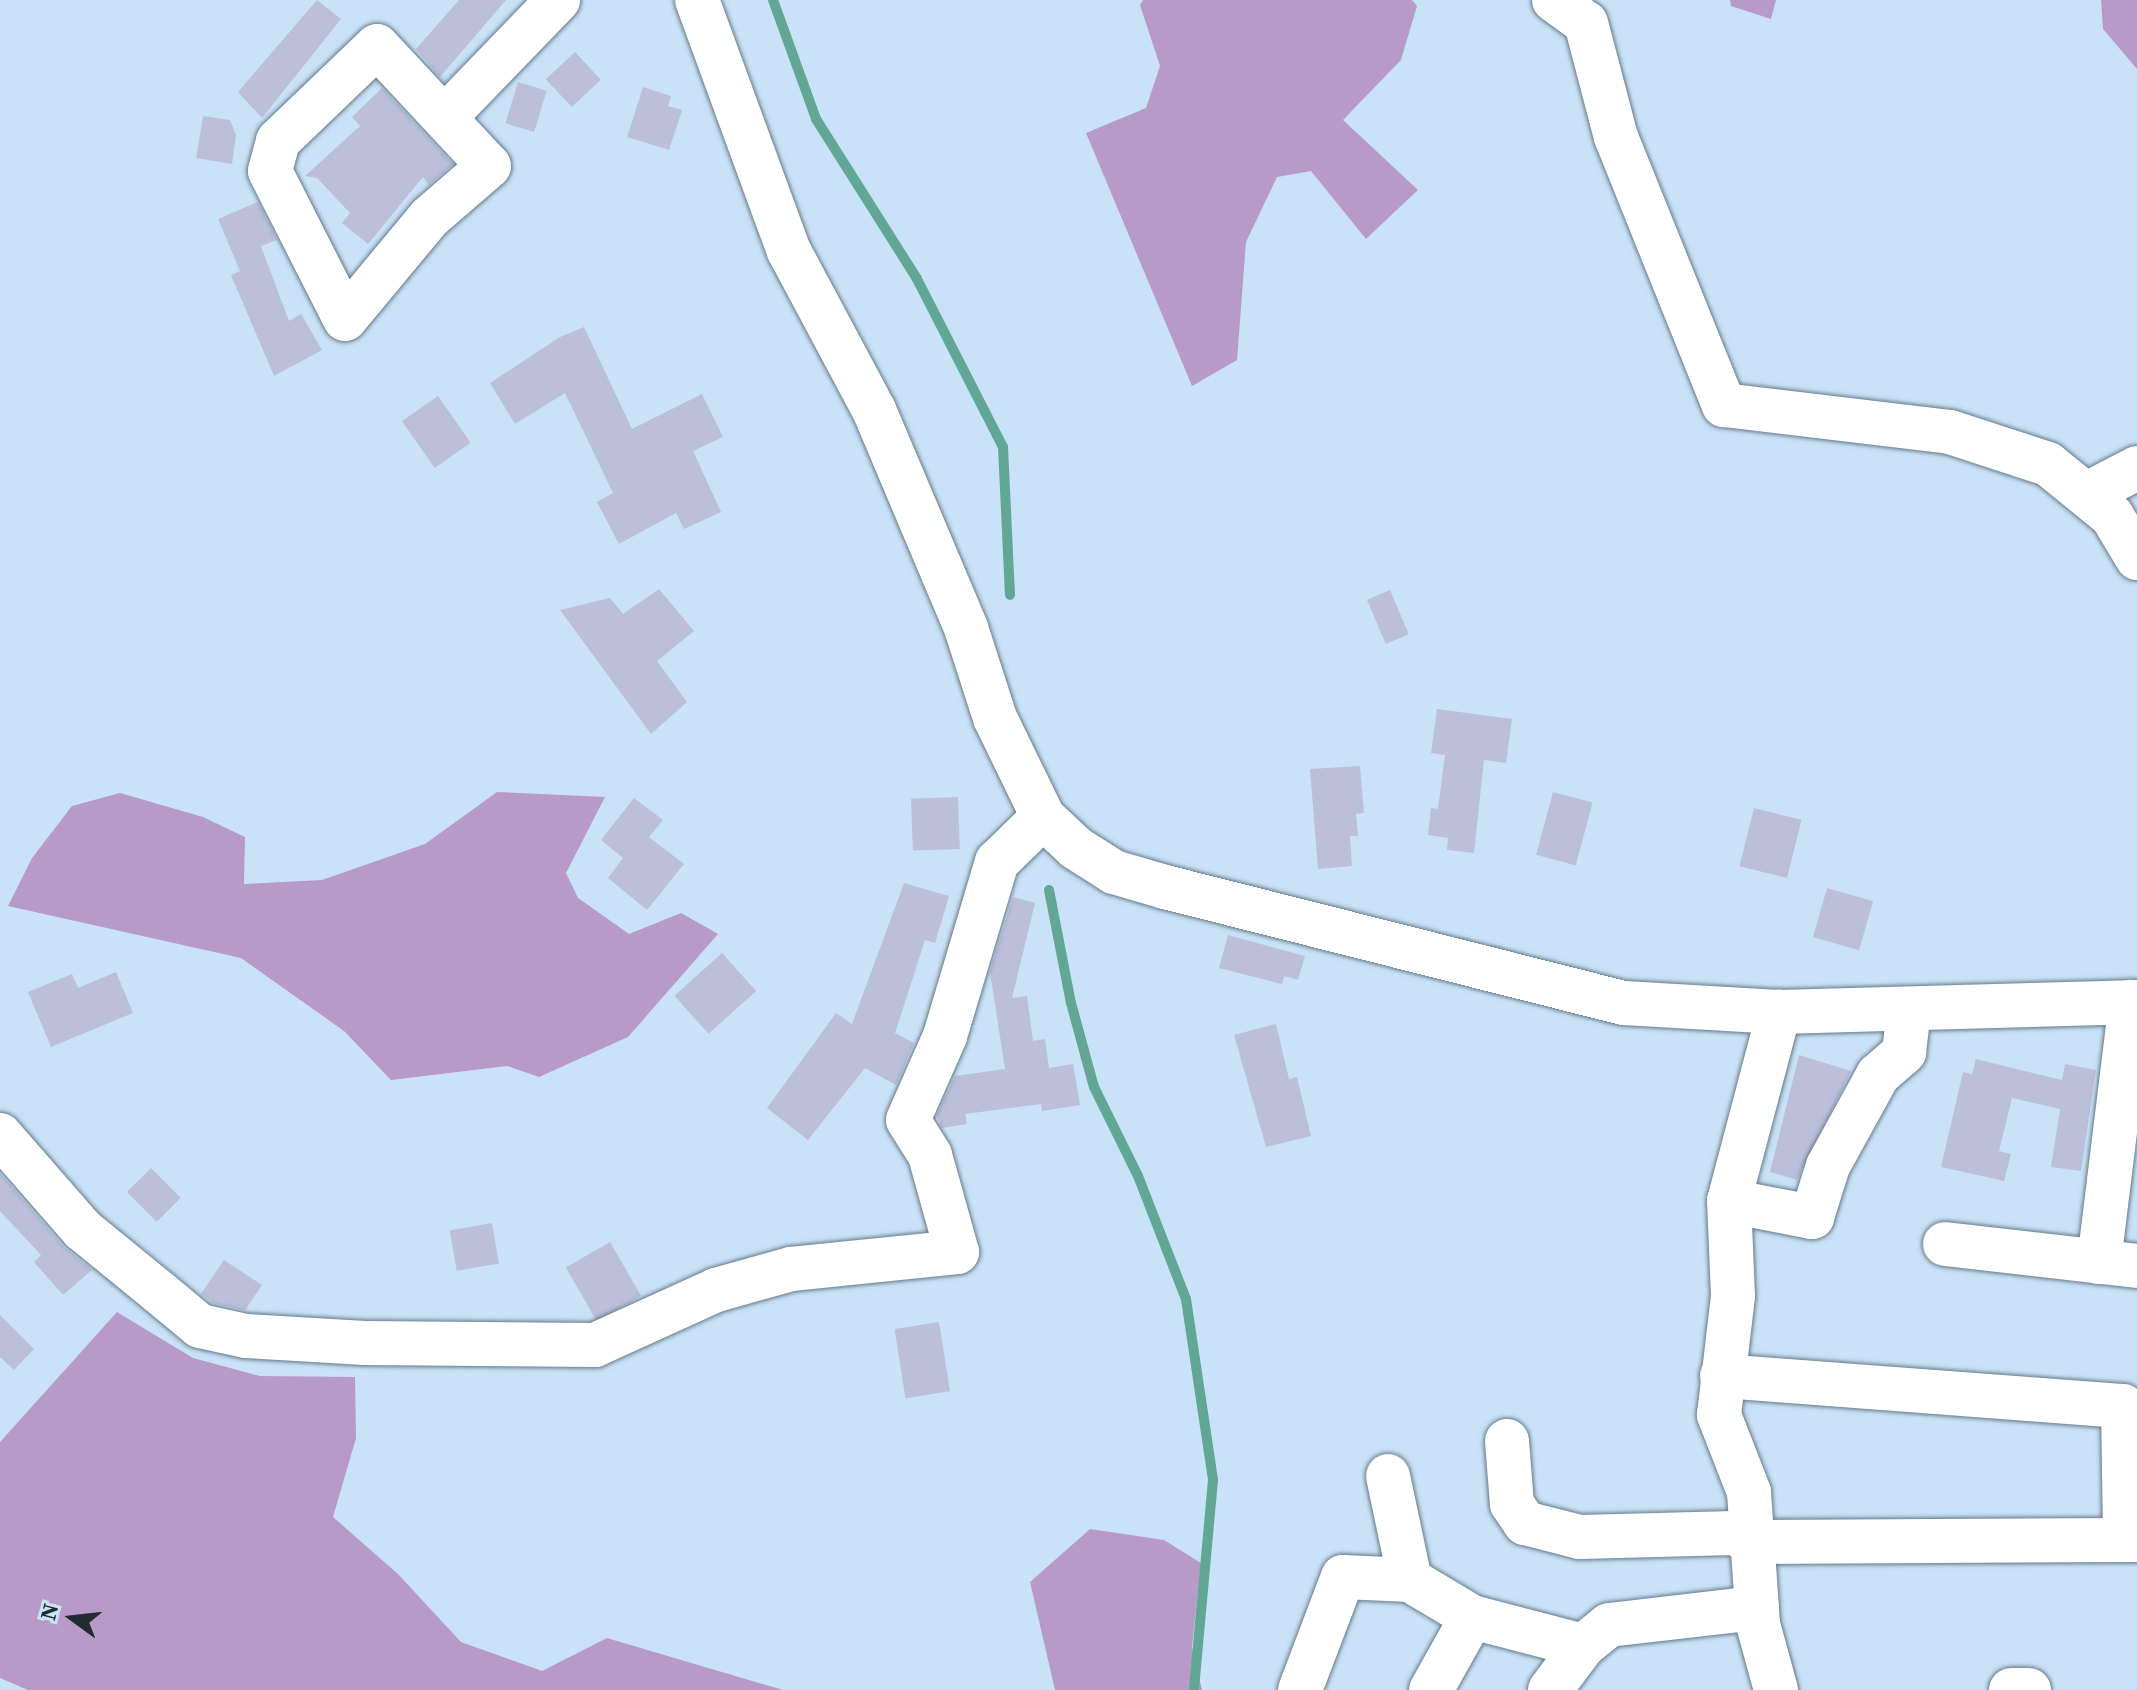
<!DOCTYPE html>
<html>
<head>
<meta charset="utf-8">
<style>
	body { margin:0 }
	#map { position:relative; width:2137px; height:1690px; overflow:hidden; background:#cae2f7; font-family:"Source Serif 4",serif }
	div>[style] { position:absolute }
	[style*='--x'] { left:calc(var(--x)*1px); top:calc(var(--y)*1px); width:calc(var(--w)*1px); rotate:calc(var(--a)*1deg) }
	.forest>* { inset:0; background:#b79ac8 }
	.stream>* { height:10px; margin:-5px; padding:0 5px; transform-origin:5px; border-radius:5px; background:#62a696 }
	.building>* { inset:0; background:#bbbfda; transform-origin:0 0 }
	.roads { filter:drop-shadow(0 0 2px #64798c) drop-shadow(0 0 2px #64798c) }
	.minor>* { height:44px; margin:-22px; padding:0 22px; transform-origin:22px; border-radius:22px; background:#fff }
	span { translate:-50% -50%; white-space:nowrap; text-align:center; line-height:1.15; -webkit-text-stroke:8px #cae2f7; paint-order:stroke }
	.north { position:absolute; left:32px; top:1578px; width:80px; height:80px; -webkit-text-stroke:6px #cae2f7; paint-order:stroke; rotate:285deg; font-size:22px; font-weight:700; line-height:32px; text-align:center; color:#222b32 }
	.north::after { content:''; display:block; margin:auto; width:28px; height:36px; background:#222b32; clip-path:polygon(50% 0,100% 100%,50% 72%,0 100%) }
</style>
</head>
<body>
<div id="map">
	<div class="forest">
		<i style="clip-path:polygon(1143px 0,1412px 0,1417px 6px,1401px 60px,1343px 120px,1418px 190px,1366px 239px,1311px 171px,1277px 177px,1246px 242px,1237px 360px,1192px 386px,1086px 133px,1146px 108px,1160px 66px,1140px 5px)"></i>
		<i style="clip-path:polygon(1730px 0,1776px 0,1771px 19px,1731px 6px)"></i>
		<i style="clip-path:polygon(2101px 0,2137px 0,2137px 69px,2103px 29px)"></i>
		<i style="clip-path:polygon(497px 792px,605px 797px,566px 873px,578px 898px,629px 934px,681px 913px,718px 934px,628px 1037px,539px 1077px,507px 1066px,391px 1080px,344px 1031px,241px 958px,8px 906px,32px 858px,72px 806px,120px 793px,203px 817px,245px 837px,244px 884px,322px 880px,425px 844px)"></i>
		<i style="clip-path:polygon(117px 1312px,193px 1358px,260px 1376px,355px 1377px,356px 1438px,333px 1517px,398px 1574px,461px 1642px,542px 1671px,607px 1638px,783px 1690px,28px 1690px,0 1678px,0 1442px)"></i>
		<i style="clip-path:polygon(1090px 1529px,1164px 1540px,1201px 1563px,1192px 1647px,1202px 1690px,1055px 1690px,1030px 1582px)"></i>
	</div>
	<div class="stream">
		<i style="--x:773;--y:0;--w:127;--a:70.1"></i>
		<i style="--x:816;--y:119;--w:189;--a:57.7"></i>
		<i style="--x:917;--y:279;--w:189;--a:62.9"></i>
		<i style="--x:1003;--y:447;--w:148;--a:87.3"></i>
		<i style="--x:1049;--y:890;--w:115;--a:79"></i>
		<i style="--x:1071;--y:1003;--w:87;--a:74.7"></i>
		<i style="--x:1094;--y:1087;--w:99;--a:63.7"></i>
		<i style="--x:1138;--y:1176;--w:132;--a:68.7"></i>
		<i style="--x:1186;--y:1299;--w:183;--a:81.5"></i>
		<i style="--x:1213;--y:1480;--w:211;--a:95.2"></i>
	</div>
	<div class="building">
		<i style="clip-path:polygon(317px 0,341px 19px,262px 118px,238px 92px)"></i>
		<i style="clip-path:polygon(459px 0,506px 0,440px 77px,416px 49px)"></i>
		<i style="left:575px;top:52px;width:38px;height:40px;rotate:47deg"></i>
		<i style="left:518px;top:82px;width:30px;height:43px;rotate:17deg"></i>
		<i style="clip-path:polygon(643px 87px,671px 96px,668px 106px,682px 110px,669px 150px,627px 137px)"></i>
		<i style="clip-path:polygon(382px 88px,453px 164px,429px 185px,423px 177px,368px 244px,342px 223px,350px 213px,317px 178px,305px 176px,360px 126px,352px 117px)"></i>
		<i style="clip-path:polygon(203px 116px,230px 120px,236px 135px,232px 164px,196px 158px)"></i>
		<i style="clip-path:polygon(258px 202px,277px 240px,261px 246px,289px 321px,301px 314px,322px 350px,274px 376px,231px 275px,240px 271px,218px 219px)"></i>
		<i style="clip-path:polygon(584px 327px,632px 429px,702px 394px,723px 437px,693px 451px,721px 512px,684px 529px,676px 513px,619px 544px,597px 502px,613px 493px,565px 393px,515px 424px,490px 383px,560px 337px)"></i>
		<i style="left:438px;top:396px;width:57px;height:44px;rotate:55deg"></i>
		<i style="clip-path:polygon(659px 589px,694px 631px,657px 661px,687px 702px,651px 734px,560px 610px,610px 598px,623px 614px)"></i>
		<i style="left:1390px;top:590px;width:48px;height:25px;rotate:67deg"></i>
		<i style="clip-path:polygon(1437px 709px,1512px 719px,1506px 763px,1484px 760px,1474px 853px,1447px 850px,1448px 838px,1428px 835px,1431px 808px,1438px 809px,1445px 755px,1431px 753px)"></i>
		<i style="clip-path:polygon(1360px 766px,1364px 813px,1356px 814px,1358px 836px,1350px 836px,1352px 866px,1318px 869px,1310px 769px)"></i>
		<i style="left:1553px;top:792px;width:41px;height:65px;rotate:15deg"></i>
		<i style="left:958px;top:797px;width:52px;height:47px;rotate:88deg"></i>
		<i style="clip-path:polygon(634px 798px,663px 820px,649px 837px,684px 864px,647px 910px,608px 878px,623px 858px,601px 840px)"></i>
		<i style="left:1754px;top:808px;width:49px;height:60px;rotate:14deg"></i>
		<i style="clip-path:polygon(904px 883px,949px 896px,935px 943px,925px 940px,895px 1033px,914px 1043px,896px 1085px,865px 1068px,808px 1140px,767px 1108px,836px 1013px,852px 1024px)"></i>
		<i style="left:1827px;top:888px;width:48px;height:51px;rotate:16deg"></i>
		<i style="clip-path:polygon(1013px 897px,1035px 903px,1012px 998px,1027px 996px,1033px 1041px,1045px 1039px,1049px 1068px,1073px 1064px,1080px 1105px,1042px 1111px,1041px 1104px,965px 1114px,967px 1124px,942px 1128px,937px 1115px,955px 1076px,1005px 1069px,990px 972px)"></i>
		<i style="clip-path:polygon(1228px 935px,1305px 956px,1298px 980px,1284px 976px,1282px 984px,1219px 968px)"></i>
		<i style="left:722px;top:953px;width:51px;height:64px;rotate:48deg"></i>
		<i style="clip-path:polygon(116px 972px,133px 1013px,51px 1047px,28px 992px,72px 974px,78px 988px)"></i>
		<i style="clip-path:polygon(1276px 1024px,1289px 1079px,1297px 1077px,1311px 1136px,1266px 1147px,1234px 1035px)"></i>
		<i style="clip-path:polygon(1799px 1055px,1851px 1071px,1797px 1180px,1770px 1172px)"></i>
		<i style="clip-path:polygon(1976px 1059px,2062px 1080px,2065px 1064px,2096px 1070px,2081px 1171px,2051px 1167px,2060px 1109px,2012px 1098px,1999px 1151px,2011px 1154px,2004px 1181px,1941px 1167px,1963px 1072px,1972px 1074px)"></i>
		<i style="left:151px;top:1168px;width:42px;height:34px;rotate:45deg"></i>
		<i style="clip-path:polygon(0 1173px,64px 1247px,92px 1270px,63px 1295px,34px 1262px,41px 1255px,0 1211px)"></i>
		<i style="left:492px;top:1223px;width:41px;height:43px;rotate:80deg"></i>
		<i style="left:610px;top:1242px;width:62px;height:51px;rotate:60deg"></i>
		<i style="clip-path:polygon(224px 1260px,262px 1285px,245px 1310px,213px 1303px,201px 1294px)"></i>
		<i style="clip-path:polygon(0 1315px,34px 1349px,14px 1370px,0 1357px)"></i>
		<i style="left:939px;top:1322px;width:70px;height:45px;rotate:81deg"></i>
	</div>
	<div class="roads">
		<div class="minor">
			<i style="--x:697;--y:0;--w:267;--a:69.9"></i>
			<i style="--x:789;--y:251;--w:180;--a:61.9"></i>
			<i style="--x:874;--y:410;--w:237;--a:67.1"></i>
			<i style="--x:966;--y:628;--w:95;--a:72.1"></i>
			<i style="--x:995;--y:718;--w:110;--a:64.1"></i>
			<i style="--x:1043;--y:817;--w:45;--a:43.2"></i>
			<i style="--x:1076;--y:848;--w:45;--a:32.3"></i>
			<i style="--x:1114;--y:872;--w:53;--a:16.4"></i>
			<i style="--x:1165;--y:887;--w:473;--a:14.2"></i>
			<i style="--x:1624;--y:1003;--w:155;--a:3.3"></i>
			<i style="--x:1779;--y:1012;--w:358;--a:-1.6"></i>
			<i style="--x:1554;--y:0;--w:39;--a:36"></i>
			<i style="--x:1586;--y:23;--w:118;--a:75.3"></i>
			<i style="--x:1616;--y:137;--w:289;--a:68.1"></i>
			<i style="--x:1724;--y:405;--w:228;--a:6.8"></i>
			<i style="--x:1950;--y:432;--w:103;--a:18.1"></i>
			<i style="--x:2048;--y:464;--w:82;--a:39.1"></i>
			<i style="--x:2112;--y:516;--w:49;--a:59.2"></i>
			<i style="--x:377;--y:46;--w:164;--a:47"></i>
			<i style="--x:489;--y:166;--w:79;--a:139.1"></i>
			<i style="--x:429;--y:218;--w:131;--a:129.7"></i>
			<i style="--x:345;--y:319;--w:166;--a:-116.9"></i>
			<i style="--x:270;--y:171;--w:31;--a:-75"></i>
			<i style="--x:278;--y:141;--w:137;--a:-43.8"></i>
			<i style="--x:447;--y:115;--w:160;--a:-46"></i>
			<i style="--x:2087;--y:494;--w:56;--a:-27.5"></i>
			<i style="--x:0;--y:1135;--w:126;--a:48.9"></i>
			<i style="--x:83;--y:1230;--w:98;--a:39.2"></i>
			<i style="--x:159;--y:1292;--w:53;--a:39.7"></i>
			<i style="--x:200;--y:1326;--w:47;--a:12.3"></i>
			<i style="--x:246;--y:1336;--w:119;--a:3.4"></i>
			<i style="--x:365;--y:1343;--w:230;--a:0.5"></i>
			<i style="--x:595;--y:1345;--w:133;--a:-24.4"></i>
			<i style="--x:716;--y:1290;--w:78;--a:-15.6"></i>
			<i style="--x:791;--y:1269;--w:167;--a:-5.8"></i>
			<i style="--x:957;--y:1252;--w:101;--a:-105.6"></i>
			<i style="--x:930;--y:1155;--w:41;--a:-122.2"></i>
			<i style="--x:908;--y:1120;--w:92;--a:-66.2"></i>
			<i style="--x:945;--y:1036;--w:182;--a:-73.4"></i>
			<i style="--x:997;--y:862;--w:64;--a:-44.4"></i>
			<i style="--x:1729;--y:1201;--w:85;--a:10.9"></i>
			<i style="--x:1812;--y:1217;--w:53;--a:-72.6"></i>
			<i style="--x:1828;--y:1166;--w:104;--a:-61.2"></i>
			<i style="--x:1878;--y:1075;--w:35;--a:-41"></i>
			<i style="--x:1904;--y:1052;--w:42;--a:-83.2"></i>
			<i style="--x:1945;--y:1244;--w:193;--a:6.5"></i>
			<i style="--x:2099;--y:1262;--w:262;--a:-83"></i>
			<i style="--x:1722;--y:1376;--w:402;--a:4.3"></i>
			<i style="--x:2123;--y:1406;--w:133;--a:89.1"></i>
			<i style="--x:1507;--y:1441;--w:63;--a:85.5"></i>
			<i style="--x:1512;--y:1504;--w:23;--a:56"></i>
			<i style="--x:1525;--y:1523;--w:57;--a:14.3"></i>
			<i style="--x:1580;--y:1537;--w:154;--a:-1.5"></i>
			<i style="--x:1734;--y:1533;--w:20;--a:27"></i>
			<i style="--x:1752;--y:1542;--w:385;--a:-0.3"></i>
			<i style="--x:1388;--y:1476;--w:106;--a:78.1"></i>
			<i style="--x:1300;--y:1690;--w:121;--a:-69.2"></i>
			<i style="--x:1343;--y:1577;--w:67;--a:2.6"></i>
			<i style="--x:1410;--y:1580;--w:72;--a:30.8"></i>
			<i style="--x:1472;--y:1617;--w:115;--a:14.6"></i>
			<i style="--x:1431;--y:1690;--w:84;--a:-60.7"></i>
			<i style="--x:1550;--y:1690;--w:55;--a:-53.1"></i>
			<i style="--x:1583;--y:1646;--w:33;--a:-39"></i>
			<i style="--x:1609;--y:1625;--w:149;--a:-6.6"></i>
			<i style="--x:1776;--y:1690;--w:68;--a:-105.3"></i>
			<i style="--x:1758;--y:1624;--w:132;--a:-93.9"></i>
			<i style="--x:1749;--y:1492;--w:83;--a:-111.3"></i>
			<i style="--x:1719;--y:1415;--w:120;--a:-83.3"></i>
			<i style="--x:1733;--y:1296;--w:95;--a:-92.4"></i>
			<i style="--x:1729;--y:1201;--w:196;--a:-75.2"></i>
			<i style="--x:2011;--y:1690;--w:18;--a:0"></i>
		</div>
	</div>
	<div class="north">N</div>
</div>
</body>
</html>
